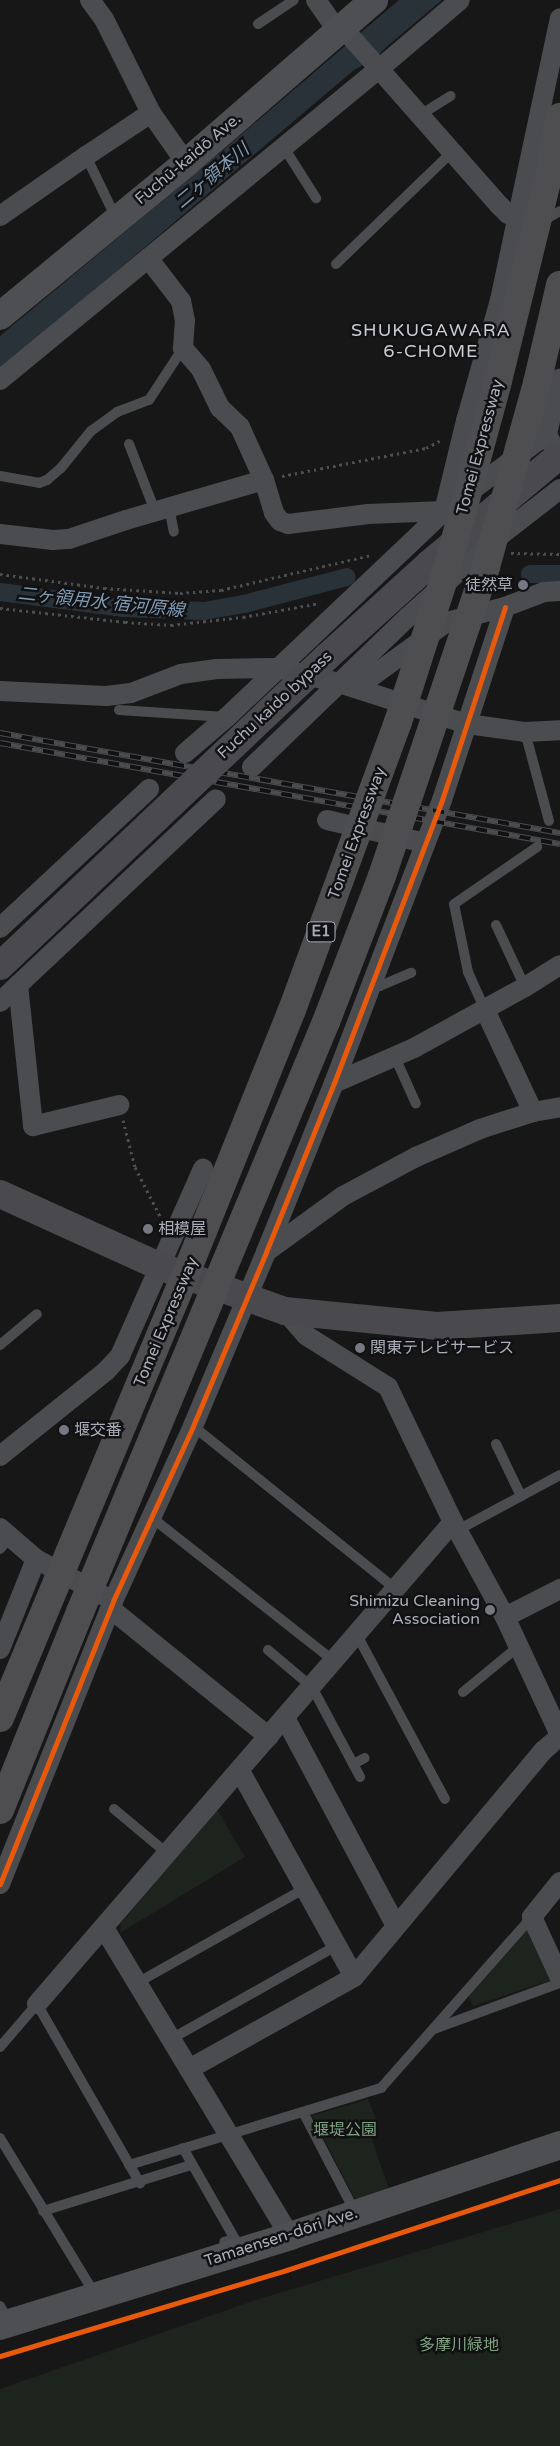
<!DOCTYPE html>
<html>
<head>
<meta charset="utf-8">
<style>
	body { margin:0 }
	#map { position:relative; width:560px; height:2446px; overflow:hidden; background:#171717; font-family:"Varela Round","Noto Sans JP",sans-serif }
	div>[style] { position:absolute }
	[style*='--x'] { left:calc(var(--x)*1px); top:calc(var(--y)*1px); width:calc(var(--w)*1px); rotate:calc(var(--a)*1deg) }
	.green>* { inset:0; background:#1d241e }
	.water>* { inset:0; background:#2a3239 }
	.canal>* { height:18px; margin:-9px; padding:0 9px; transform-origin:9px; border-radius:9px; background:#2a3239 }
	.path>* { height:3px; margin-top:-1.5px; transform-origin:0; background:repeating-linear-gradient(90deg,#4d4e52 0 2.5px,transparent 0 6.5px) }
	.lane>* { height:10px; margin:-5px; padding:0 5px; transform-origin:5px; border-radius:5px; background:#4b4c50 }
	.street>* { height:20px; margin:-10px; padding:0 10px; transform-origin:10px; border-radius:10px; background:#4b4c50 }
	.secondary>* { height:28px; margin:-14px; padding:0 14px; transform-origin:14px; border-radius:14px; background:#4a4a4e }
	.primary>* { height:28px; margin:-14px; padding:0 14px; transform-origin:14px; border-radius:14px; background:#4d4f52 }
	.rail>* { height:5.5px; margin-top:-2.75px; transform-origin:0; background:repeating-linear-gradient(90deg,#111113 0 11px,#4b4c4f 0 22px); box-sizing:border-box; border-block:1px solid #4b4c4f }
	.secondary-bridge>* { height:28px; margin:-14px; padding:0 14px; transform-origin:14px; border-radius:14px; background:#4a4a4e }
	.highway-bridge>* { height:28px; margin:-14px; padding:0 14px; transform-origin:14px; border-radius:14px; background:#4e4e51 }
	.cycleway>* { height:5px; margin:-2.5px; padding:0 2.5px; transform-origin:2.5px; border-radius:2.5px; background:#e8590c }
	.dots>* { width:14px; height:14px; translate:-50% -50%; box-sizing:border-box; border:2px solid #111113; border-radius:50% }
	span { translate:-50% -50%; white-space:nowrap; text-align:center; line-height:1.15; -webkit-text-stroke:5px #111113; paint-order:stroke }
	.shield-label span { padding:1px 4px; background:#111113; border:1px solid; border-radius:4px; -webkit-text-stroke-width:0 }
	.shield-label { font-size:15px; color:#a8adb8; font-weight:700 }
	.street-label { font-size:16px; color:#a8adb8 }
	.poi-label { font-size:16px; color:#a8adb8 }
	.right { translate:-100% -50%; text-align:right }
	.left { translate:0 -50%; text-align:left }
	.park-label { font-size:16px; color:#7fa381 }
	.water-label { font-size:18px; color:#7f9bb3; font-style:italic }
	.neighbourhood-label { font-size:18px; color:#c9ccd4; letter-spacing:1px }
</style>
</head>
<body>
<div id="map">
	<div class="green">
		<i style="clip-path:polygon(216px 1808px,245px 1857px,120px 1933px,121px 1923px)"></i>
		<i style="clip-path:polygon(526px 1930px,534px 1933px,554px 1979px,473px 2006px,469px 1998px,470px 1994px)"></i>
		<i style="clip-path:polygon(368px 2099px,378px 2125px,368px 2128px,390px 2192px,357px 2203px,312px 2116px)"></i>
		<i style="clip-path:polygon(560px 2209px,560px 2446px,0 2446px,0 2389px,259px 2299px)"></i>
	</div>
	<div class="water">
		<i style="clip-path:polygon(399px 0,442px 0,385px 48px,377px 57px,354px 70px,0 370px,0 336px,228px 146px)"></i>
	</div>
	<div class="canal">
		<i style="--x:530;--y:574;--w:30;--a:0"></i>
		<i style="--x:0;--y:592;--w:125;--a:7.4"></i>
		<i style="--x:124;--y:608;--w:80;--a:2.1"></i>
		<i style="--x:204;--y:611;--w:41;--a:-9.9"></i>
		<i style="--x:244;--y:604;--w:106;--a:-14.7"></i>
	</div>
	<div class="path">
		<i style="--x:282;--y:476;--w:147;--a:-11"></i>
		<i style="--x:426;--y:448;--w:19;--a:-28"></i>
		<i style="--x:511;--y:553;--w:49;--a:1.2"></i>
		<i style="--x:0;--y:574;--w:105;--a:7.7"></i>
		<i style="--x:104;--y:588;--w:76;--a:3.8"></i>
		<i style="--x:180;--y:593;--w:41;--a:-4.2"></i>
		<i style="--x:221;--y:590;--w:154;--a:-13.1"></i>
		<i style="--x:0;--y:608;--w:126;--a:6.4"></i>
		<i style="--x:125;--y:622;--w:46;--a:3.7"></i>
		<i style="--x:171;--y:625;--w:72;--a:-6.3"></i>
		<i style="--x:243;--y:617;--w:78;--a:-10.3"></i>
		<i style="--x:123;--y:1120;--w:49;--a:75.7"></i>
		<i style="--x:135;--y:1167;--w:57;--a:63"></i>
	</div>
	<div class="lane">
		<i style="--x:258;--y:24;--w:43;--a:-33.7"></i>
		<i style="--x:420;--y:115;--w:36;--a:-32"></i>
		<i style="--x:283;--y:146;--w:62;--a:57.6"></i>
		<i style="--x:86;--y:156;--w:69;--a:64.2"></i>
		<i style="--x:541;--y:222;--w:22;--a:-30"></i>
		<i style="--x:336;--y:264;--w:160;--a:-44"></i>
		<i style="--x:129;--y:444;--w:72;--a:68.8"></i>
		<i style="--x:0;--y:476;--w:40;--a:10"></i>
		<i style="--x:39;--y:483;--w:9;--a:-21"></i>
		<i style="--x:47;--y:480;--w:18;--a:-41"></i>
		<i style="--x:61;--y:468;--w:48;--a:-51"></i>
		<i style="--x:91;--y:431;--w:32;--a:-36"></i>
		<i style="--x:117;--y:412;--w:34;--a:-21"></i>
		<i style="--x:149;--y:400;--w:62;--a:-56.8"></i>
		<i style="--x:169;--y:507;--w:25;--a:79"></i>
		<i style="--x:119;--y:710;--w:106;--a:3.8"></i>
		<i style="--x:525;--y:732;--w:92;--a:74.9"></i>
		<i style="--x:496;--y:925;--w:68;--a:64.9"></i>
		<i style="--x:370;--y:985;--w:10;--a:6"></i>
		<i style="--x:380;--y:986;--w:34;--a:-23"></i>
		<i style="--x:485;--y:1010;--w:42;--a:-114.1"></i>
		<i style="--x:468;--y:972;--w:69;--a:-101.6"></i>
		<i style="--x:454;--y:904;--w:101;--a:-34.5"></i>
		<i style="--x:395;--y:1057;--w:51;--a:65.9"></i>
		<i style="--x:0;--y:1345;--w:48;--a:-40"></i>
		<i style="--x:193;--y:1426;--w:260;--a:38.8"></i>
		<i style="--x:496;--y:1444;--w:58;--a:64.3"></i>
		<i style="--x:151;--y:1517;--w:233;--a:38.2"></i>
		<i style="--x:458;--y:1530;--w:116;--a:-28.3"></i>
		<i style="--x:0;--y:1549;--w:15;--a:-48"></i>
		<i style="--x:357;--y:1635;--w:186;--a:61.8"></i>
		<i style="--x:268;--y:1650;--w:57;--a:40.1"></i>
		<i style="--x:312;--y:1687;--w:102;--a:61.9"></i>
		<i style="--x:463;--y:1692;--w:72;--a:-39.4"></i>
		<i style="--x:353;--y:1764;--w:13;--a:-27"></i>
		<i style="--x:114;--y:1809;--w:70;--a:39.8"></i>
		<i style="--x:137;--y:1983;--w:192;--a:-29.4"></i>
		<i style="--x:434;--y:2029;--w:134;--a:-20.1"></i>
		<i style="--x:171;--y:2039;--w:189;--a:-29.4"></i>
		<i style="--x:0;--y:2047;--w:57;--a:-49.3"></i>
		<i style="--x:37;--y:2004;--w:207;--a:60.1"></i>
		<i style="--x:303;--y:2112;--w:113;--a:62.5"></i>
		<i style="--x:0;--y:2138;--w:173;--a:58.7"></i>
		<i style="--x:183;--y:2148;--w:105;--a:60.3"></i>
		<i style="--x:235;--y:2239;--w:11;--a:165"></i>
		<i style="--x:129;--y:2165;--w:264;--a:-17"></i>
		<i style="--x:381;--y:2088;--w:228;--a:-48.6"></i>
		<i style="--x:43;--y:2211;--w:155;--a:-17.3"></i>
		<i style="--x:0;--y:2306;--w:6;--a:59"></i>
	</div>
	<div class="street">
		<i style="--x:90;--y:0;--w:24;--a:54"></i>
		<i style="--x:104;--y:19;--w:105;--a:63.4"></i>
		<i style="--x:151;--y:113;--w:61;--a:55"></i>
		<i style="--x:316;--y:0;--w:39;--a:55"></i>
		<i style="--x:343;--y:28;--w:237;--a:48.6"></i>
		<i style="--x:500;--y:206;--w:11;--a:45"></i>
		<i style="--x:508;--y:214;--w:8;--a:14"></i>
		<i style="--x:0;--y:216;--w:105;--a:-34.9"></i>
		<i style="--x:86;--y:156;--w:78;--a:-33.5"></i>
		<i style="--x:0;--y:380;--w:490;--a:-39.4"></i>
		<i style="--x:379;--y:69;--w:106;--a:-40.4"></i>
		<i style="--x:553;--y:446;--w:13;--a:-117"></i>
		<i style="--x:547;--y:434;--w:57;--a:-76.9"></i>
		<i style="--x:264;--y:480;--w:34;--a:73"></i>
		<i style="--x:274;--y:513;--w:10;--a:53"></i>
		<i style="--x:280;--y:521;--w:9;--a:21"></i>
		<i style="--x:288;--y:524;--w:81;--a:-7.1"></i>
		<i style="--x:368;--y:514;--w:76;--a:-2.3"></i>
		<i style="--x:444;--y:511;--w:93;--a:-76.3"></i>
		<i style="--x:466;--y:421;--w:126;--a:-74.3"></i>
		<i style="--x:500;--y:300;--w:288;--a:-78"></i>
		<i style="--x:0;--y:534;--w:53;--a:6.5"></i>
		<i style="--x:53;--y:540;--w:16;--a:-4"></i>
		<i style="--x:69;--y:539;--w:60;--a:-18.4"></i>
		<i style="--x:126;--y:520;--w:144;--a:-16.2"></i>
		<i style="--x:264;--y:480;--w:58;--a:-114.4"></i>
		<i style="--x:240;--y:427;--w:28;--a:-136"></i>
		<i style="--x:220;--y:408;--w:43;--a:-116"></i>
		<i style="--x:201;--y:369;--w:28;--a:-131"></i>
		<i style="--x:183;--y:348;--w:27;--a:-86"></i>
		<i style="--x:185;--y:321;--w:20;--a:-101"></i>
		<i style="--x:181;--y:301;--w:54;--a:-127.5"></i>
		<i style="--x:356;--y:688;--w:112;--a:-36"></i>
		<i style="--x:447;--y:622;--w:60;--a:-14.5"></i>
		<i style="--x:505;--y:607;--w:42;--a:-21"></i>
		<i style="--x:544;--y:592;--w:16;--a:-4"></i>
		<i style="--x:0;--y:691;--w:106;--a:2.7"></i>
		<i style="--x:106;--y:696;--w:25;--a:-7"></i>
		<i style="--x:131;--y:693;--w:53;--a:-20.8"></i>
		<i style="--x:181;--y:674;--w:36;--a:-8"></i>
		<i style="--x:217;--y:669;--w:60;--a:-1"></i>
		<i style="--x:277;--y:668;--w:64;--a:13.6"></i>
		<i style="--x:339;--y:683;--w:134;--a:17.8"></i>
		<i style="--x:467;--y:724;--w:59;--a:7.9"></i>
		<i style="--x:525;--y:732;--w:35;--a:-3"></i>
		<i style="--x:185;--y:753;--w:55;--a:-40.6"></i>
		<i style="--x:227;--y:717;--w:299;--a:-43.5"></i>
		<i style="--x:444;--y:511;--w:129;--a:-36.8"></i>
		<i style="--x:252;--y:767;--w:216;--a:-43.9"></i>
		<i style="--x:408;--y:617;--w:108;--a:-42"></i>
		<i style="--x:488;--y:545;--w:91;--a:-37.9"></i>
		<i style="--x:327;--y:820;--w:101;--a:13.2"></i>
		<i style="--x:0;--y:928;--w:204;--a:-43"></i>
		<i style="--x:18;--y:985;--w:142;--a:83.9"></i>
		<i style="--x:33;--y:1126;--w:89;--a:-13.7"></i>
		<i style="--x:0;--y:1002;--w:296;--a:-43.2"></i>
		<i style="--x:485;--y:1010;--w:113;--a:64.8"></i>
		<i style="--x:334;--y:1083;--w:87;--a:-23.6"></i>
		<i style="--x:414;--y:1048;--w:127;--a:-28.8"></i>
		<i style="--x:525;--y:987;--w:41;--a:-32.2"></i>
		<i style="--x:266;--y:1252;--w:95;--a:-36"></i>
		<i style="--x:343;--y:1196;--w:83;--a:-28.1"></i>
		<i style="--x:416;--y:1157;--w:70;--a:-23.6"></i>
		<i style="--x:480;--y:1129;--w:56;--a:-17.8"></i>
		<i style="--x:533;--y:1112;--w:27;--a:-10"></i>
		<i style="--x:285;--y:1311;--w:33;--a:49"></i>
		<i style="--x:307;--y:1336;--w:96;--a:32.2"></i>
		<i style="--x:388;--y:1387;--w:150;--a:64.3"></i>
		<i style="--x:453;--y:1522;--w:108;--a:61.3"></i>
		<i style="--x:505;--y:1617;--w:130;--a:65"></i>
		<i style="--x:0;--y:1456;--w:136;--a:-38.7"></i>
		<i style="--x:106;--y:1371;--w:21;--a:-47"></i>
		<i style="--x:120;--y:1356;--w:205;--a:-66.1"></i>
		<i style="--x:0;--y:1528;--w:48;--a:40.7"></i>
		<i style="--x:36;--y:1559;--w:75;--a:28.6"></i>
		<i style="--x:111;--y:1609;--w:203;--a:39"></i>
		<i style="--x:505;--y:1617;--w:62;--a:-27"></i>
		<i style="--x:0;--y:1649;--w:97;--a:-68.2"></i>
		<i style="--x:285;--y:1718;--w:236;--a:61.9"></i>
		<i style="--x:240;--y:1771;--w:235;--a:61"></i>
		<i style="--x:560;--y:1882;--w:45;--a:128.7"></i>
		<i style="--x:532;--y:1917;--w:67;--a:65.3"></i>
		<i style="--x:0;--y:1884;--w:305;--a:-68.2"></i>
		<i style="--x:113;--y:1601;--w:192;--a:-65.4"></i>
		<i style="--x:193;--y:1426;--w:189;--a:-67.2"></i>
		<i style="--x:266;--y:1252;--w:182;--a:-68.1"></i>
		<i style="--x:334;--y:1083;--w:303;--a:-69.1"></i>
		<i style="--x:442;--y:800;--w:203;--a:-71.9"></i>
		<i style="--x:104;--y:1928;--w:360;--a:58.9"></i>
		<i style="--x:37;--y:2004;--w:637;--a:-49.2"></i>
		<i style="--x:189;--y:2069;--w:189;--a:-29.1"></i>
		<i style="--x:354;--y:1977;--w:296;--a:-50.1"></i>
		<i style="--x:544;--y:1750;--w:21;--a:-41"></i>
	</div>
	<div class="secondary">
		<i style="--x:328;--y:656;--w:137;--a:-42.3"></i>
		<i style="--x:429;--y:564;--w:170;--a:-39.8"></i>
		<i style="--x:0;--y:1194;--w:175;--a:24.4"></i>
		<i style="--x:159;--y:1266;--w:134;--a:19.7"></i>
		<i style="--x:285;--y:1311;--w:153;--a:5.6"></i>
		<i style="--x:437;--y:1326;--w:123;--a:-3.7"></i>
	</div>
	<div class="primary">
		<i style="--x:0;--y:316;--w:241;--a:-39.4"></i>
		<i style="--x:186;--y:163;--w:249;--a:-40.9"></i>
		<i style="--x:0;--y:2326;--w:304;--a:-17.2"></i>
		<i style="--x:290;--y:2236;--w:285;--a:-18.6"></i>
	</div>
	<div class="rail">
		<i style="--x:0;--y:733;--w:569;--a:10.12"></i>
		<i style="--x:0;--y:743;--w:569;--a:10.22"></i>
	</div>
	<div class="secondary-bridge">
		<i style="--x:0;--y:966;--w:451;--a:-43.4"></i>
	</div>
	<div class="highway-bridge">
		<i style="--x:0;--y:1718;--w:474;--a:-67.3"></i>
		<i style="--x:183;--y:1281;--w:292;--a:-68.1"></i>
		<i style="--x:292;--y:1010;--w:307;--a:-69.8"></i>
		<i style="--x:398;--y:722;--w:161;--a:-72.2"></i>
		<i style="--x:447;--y:569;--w:195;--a:-74.8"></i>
		<i style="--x:498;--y:381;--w:221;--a:-76.2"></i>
		<i style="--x:551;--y:166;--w:50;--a:-79.6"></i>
		<i style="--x:0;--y:1810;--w:214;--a:-68"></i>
		<i style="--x:80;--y:1612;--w:639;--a:-67.37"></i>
		<i style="--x:326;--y:1022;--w:156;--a:-69"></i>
		<i style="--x:382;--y:876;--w:326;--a:-71.4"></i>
		<i style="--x:486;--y:567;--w:191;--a:-74.5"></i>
		<i style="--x:537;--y:383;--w:101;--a:-76.8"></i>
	</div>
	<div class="cycleway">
		<i style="--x:0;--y:1884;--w:305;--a:-68.2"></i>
		<i style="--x:113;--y:1601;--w:192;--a:-65.4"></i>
		<i style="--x:193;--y:1426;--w:189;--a:-67.2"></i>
		<i style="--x:266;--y:1252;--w:182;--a:-68.1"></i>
		<i style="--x:334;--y:1083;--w:303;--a:-69.1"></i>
		<i style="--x:442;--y:800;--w:203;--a:-71.9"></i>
		<i style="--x:0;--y:2356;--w:299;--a:-16.7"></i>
		<i style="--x:286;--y:2270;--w:288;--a:-18.2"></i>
	</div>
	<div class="dots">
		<i style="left:523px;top:585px;background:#757880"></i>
		<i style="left:148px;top:1229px;background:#757880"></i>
		<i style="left:360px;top:1348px;background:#757880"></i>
		<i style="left:64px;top:1430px;background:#757880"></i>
		<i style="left:490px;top:1610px;background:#757880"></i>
	</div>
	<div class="shield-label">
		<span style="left:321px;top:932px">E1</span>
	</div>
	<div class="street-label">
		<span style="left:188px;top:159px;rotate:-40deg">Fuchū-kaidō Ave.</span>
		<span style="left:480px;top:447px;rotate:-75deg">Tomei Expressway</span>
		<span style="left:275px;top:705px;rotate:-43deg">Fuchu kaido bypass</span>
		<span style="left:357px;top:833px;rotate:-70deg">Tomei Expressway</span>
		<span style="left:166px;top:1322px;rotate:-67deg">Tomei Expressway</span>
		<span style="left:281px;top:2237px;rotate:-18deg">Tamaensen-dōri Ave.</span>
	</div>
	<div class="poi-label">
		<span class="right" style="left:513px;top:585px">徒然草</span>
		<span class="left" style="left:158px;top:1229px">相模屋</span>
		<span class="left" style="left:370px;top:1348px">関東テレビサービス</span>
		<span class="left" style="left:74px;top:1430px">堰交番</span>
		<span class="right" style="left:480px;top:1610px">Shimizu Cleaning<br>Association</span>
	</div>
	<div class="park-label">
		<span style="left:345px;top:2130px">堰堤公園</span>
		<span style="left:459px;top:2345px">多摩川緑地</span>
	</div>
	<div class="water-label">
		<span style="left:212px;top:176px;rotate:-40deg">二ヶ領本川</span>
		<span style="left:101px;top:602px;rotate:6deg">二ヶ領用水 宿河原線</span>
	</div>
	<div class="neighbourhood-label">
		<span style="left:431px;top:341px">SHUKUGAWARA<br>6-CHOME</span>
	</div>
</div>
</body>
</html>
